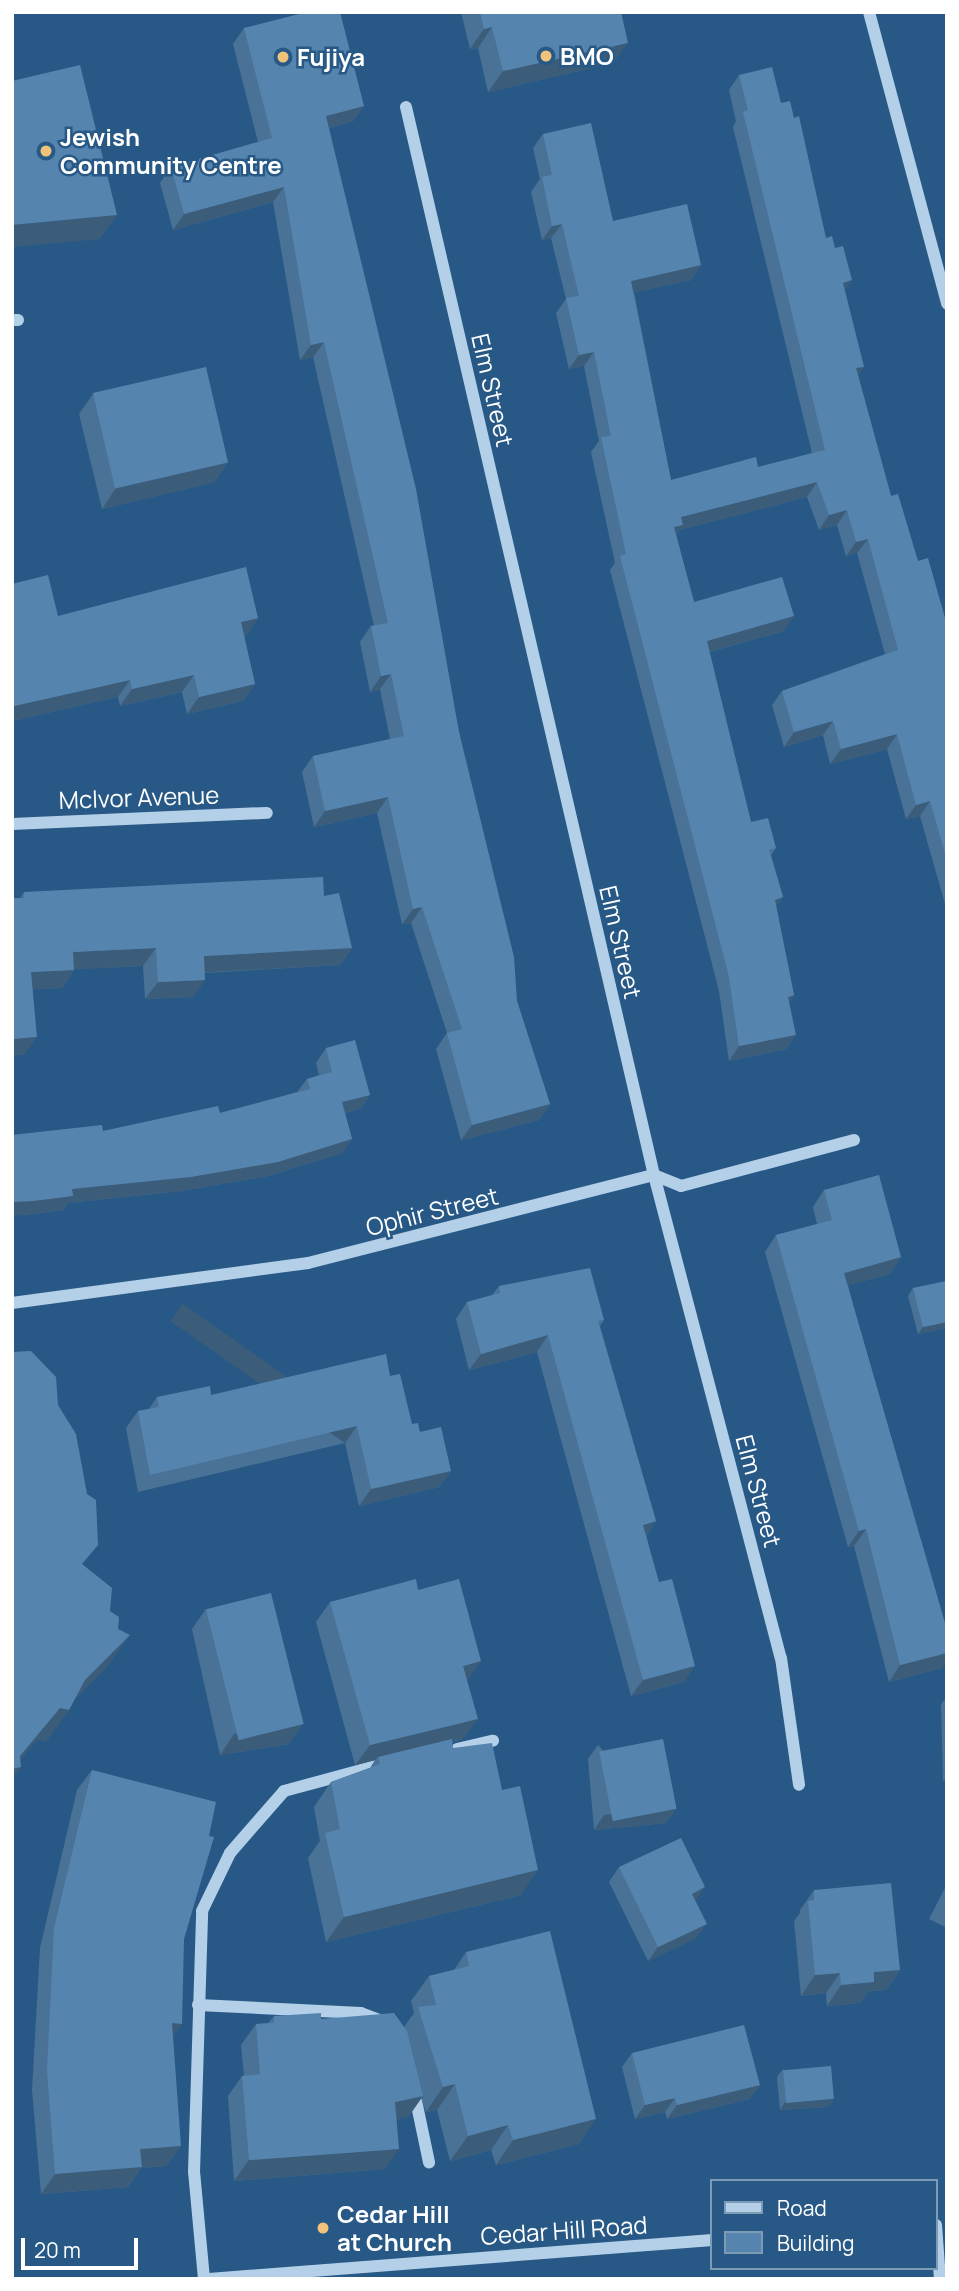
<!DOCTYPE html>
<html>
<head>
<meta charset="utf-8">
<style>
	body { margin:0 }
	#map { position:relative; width:959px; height:2291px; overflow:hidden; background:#285986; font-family:Manrope,sans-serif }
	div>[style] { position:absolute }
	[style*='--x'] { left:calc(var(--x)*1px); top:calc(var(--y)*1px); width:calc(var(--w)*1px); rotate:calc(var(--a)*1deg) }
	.minor>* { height:12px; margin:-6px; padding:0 6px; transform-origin:6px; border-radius:6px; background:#b3d0e8 }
	.wall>* { inset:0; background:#497296 }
	.shaded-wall>* { inset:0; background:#3c5d7a; transform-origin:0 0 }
	.building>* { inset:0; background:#5585af; transform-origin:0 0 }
	.dots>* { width:19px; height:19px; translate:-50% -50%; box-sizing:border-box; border:4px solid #285986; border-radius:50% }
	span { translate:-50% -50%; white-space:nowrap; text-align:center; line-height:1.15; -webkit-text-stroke:5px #285986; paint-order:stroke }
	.poi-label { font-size:24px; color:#fff; font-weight:700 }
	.left { translate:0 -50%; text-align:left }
	.street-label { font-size:24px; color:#fff }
	.frame { position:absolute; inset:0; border:14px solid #fff; pointer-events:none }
	.legend { position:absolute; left:710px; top:2179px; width:228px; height:91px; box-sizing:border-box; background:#285986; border:2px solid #7e9bb6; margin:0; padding:9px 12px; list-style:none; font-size:21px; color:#fff }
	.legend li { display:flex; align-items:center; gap:14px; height:35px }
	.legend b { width:35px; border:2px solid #7e9bb6 }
	.scale { position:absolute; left:21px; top:2238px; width:117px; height:32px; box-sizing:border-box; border:4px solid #fff; border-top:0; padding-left:9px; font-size:21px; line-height:24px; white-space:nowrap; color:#fff; -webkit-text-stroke:5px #285986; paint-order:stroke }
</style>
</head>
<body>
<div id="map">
	<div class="minor">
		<i style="--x:869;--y:12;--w:302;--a:75"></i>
		<i style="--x:406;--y:107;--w:1096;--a:76.93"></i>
		<i style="--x:654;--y:1175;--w:499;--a:75.3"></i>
		<i style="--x:781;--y:1658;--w:128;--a:81.9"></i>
		<i style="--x:12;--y:320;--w:6;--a:0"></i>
		<i style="--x:12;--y:824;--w:255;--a:-2.5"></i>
		<i style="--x:12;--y:1303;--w:299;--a:-7.7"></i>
		<i style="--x:308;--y:1263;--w:357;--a:-14.3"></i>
		<i style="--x:654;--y:1175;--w:29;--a:22"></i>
		<i style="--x:681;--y:1186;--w:179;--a:-14.9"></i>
		<i style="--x:457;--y:1749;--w:37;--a:-13"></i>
		<i style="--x:198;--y:2005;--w:163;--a:2.8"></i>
		<i style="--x:361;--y:2013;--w:22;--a:21"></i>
		<i style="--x:414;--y:2091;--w:73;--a:78.1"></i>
		<i style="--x:936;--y:2225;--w:54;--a:85.8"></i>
		<i style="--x:204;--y:2279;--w:107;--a:-95.3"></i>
		<i style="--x:194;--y:2172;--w:261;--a:-88.2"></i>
		<i style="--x:202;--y:1911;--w:64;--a:-64.2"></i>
		<i style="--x:230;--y:1853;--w:82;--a:-48.9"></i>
		<i style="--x:284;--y:1791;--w:104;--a:-15.1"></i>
		<i style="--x:209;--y:2279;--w:505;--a:-4.43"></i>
	</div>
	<div class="wall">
		<i style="clip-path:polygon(461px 12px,620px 12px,613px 63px,488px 92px,478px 48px,470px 49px)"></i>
		<i style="clip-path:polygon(244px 28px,364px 106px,353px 121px,329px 128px,517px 1001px,550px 1104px,539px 1120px,461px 1140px,436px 1049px,447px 1033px,411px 923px,402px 924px,377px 813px,314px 827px,302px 772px,313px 756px,390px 739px,380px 689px,370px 692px,360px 642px,371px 626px,374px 626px,313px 357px,300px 360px,273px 202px,173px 230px,160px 183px,171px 167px,258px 142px,233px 44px)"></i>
		<i style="clip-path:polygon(739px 75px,781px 103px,826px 238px,845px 291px,858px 375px,891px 496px,918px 561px,947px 625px,947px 911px,920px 816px,906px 819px,887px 749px,830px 764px,823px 735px,784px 747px,772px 705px,782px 691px,885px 654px,857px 553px,846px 556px,837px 525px,819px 530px,807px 497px,679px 530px,676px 535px,694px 602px,784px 631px,709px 652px,751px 822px,776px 848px,771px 855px,783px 897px,776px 907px,794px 995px,789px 1003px,786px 1049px,729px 1061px,719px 991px,610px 570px,615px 563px,591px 452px,599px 441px,584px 366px,569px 369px,556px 313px,566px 299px,551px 238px,542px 240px,531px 192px,540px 179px,533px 148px,543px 134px,613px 221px,701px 265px,691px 280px,634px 292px,671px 480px,758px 467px,812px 453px,733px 127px,736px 121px,729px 90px)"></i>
		<i style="clip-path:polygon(93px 394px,228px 462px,214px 482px,102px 509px,79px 414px)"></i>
		<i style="clip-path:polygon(12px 584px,58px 616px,258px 618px,246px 635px,244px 636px,255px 684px,243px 701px,187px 714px,182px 692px,120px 706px,118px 697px,12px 721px)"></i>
		<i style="clip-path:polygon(24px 892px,324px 896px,352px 948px,340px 965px,205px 973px,193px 997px,145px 999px,143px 966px,74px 969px,74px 970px,62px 988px,33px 989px,25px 1054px,12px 1056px,12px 898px,20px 898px)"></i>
		<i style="clip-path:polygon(326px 1048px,370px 1095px,360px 1109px,345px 1113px,352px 1139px,342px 1153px,268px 1176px,181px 1191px,68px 1203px,63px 1210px,23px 1215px,103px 1131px,220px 1113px,297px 1092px,307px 1079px,319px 1075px,316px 1063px)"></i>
		<i style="clip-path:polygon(824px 1190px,901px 1257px,890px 1274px,848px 1285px,942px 1668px,889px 1682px,854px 1546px,848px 1547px,765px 1252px,776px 1235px,817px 1224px,813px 1207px)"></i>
		<i style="clip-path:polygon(947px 1281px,947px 1328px,918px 1334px,908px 1296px,913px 1288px)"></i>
		<i style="clip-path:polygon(499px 1286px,604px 1320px,600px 1326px,656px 1521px,646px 1536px,684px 1682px,631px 1696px,537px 1352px,469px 1370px,456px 1319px,467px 1302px,492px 1295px)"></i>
		<i style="clip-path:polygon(390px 1376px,412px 1424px,420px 1432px,451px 1471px,439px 1487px,359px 1506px,345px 1443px,138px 1492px,126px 1428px,138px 1411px,149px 1409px,157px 1397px,211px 1395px)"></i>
		<i style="clip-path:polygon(418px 1590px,481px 1661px,467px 1680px,463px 1739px,452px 1742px,453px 1748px,521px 1895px,326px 1942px,308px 1858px,320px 1841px,314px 1807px,331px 1782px,370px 1768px,375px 1760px,355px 1765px,316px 1622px,330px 1602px)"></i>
		<i style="clip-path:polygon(206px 1609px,289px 1744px,220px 1755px,192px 1629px)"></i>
		<i style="clip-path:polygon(947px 1697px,947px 1780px,943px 1781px,941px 1704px)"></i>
		<i style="clip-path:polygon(598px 1745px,666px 1823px,594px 1830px,588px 1759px)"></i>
		<i style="clip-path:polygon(92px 1770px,184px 1939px,173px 2037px,167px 2166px,141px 2168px,128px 2187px,41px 2194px,32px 2090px,40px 1948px,77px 1790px)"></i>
		<i style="clip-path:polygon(619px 1867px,695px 1901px,696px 1938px,648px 1961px,609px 1882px)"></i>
		<i style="clip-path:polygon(947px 1884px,947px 1928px,929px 1919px)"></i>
		<i style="clip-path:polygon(814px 1890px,900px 1970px,886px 1990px,868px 1991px,860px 2003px,827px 2006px,826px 1993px,801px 1996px,794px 1921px,800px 1913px,800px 1910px)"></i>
		<i style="clip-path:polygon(466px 1952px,579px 2144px,496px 2165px,491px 2150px,450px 2161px,437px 2110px,426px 2112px,421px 2098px,409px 2116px,397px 2119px,385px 2169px,234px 2181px,228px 2096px,242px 2076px,244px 2076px,241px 2045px,256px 2024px,268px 2023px,274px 2016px,404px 2027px,414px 2013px,411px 2001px,429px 1976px,454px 1970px)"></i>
		<i style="clip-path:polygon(632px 2053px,760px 2085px,749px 2099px,667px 2119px,665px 2112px,635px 2119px,622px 2067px)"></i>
		<i style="clip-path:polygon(783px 2069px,828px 2107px,780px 2110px,777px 2077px)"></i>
	</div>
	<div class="shaded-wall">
		<i style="clip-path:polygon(492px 27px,478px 48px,470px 49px,484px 29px)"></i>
		<i style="clip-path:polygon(628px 43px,613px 63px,488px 92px,503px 71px)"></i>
		<i style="clip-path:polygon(364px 106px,353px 121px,315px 132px,326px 116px)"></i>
		<i style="clip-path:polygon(284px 187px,273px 202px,173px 230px,184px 214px)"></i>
		<i style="clip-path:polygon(117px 215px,100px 239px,12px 247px,12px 225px)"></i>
		<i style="clip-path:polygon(562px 224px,551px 238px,542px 240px,552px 226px)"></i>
		<i style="clip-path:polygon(701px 265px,691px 280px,621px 295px,631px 281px)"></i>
		<i style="clip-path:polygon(852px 280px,842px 295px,843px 283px)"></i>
		<i style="clip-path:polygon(324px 342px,313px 357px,300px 360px,311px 345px)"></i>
		<i style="clip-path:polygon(594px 352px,584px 366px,569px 369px,579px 355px)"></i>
		<i style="clip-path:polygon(864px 367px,854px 381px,856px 368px)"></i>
		<i style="clip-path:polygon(228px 462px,214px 482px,102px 509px,116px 488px)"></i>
		<i style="clip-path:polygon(817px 482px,807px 497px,679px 530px,672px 540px,664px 542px,681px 517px)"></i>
		<i style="clip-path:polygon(847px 510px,837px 525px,819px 530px,829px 515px)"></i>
		<i style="clip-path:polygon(868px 539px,857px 553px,846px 556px,856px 542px)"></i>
		<i style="clip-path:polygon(794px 616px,784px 631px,697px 655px,707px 641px)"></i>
		<i style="clip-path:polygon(258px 618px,246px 635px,229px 639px,241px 622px)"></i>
		<i style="clip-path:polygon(391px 674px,380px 689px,370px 692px,381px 676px)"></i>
		<i style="clip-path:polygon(194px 675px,182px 692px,120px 706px,132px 689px)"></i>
		<i style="clip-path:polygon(130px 680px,118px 697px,12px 721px,12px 709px,14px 706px)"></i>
		<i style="clip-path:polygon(255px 684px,243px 701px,187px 714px,199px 697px)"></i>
		<i style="clip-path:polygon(833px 721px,823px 735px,784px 747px,794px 732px)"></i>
		<i style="clip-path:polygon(897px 734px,887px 749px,830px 764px,841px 749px)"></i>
		<i style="clip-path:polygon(388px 797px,377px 813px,314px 827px,325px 811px)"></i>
		<i style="clip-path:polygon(930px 801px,920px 816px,906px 819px,916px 805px)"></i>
		<i style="clip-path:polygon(783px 897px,773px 912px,775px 900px)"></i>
		<i style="clip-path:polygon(422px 907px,411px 923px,402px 924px,413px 909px)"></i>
		<i style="clip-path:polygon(156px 948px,143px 966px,61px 970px,73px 952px)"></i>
		<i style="clip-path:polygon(352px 948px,340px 965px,192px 973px,204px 956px)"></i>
		<i style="clip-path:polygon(74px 970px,62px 988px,19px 990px,31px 972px)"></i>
		<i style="clip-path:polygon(205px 980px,193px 997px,145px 999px,158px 982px)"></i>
		<i style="clip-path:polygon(794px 995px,784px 1010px,788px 997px)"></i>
		<i style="clip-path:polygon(796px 1035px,786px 1049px,729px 1061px,739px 1046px)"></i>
		<i style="clip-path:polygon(37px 1037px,25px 1054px,12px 1056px,12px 1039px)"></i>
		<i style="clip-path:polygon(370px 1095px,360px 1109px,332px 1116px,342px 1102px)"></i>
		<i style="clip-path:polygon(550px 1104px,539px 1120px,461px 1140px,472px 1125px)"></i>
		<i style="clip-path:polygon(352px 1139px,342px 1153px,268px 1176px,181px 1191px,68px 1203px,63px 1210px,23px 1215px,12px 1216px,12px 1202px,72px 1189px)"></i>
		<i style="clip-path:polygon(901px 1257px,890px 1274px,833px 1289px,844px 1273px)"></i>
		<i style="clip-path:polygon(947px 1322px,947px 1328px,918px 1334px,923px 1327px)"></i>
		<i style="clip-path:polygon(548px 1335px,537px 1352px,469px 1370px,481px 1354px)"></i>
		<i style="left:357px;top:1426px;width:21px;height:213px;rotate:125deg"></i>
		<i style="clip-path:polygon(451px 1471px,439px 1487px,359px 1506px,371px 1489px)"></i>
		<i style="clip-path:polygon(656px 1521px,644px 1538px,643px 1525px)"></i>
		<i style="clip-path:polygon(866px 1529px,854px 1546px,848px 1547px,859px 1531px)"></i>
		<i style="clip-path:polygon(130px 1635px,107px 1667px,66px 1709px,69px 1710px,46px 1742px,37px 1740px,13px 1769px,21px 1767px,12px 1779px,12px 1767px,20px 1756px,60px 1708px,85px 1680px)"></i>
		<i style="clip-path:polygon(947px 1653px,947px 1660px,942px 1668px,889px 1682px,900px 1665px)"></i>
		<i style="clip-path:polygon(481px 1661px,467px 1681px,463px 1666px)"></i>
		<i style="clip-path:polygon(695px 1666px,684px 1682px,631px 1696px,643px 1680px)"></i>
		<i style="clip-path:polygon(478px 1719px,463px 1739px,378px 1759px,378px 1757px,375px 1760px,355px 1765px,370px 1745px)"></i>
		<i style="clip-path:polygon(303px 1724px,289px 1744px,220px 1755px,234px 1734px)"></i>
		<i style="clip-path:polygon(676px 1809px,666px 1823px,594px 1830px,604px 1815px)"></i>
		<i style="clip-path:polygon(538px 1870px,521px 1895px,326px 1942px,344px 1917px)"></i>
		<i style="clip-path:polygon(705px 1887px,695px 1901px,692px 1894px)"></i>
		<i style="clip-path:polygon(707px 1924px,696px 1938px,648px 1961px,658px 1947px)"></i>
		<i style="clip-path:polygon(900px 1970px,886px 1990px,868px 1991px,860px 2003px,827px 2006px,841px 1985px,874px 1972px)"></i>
		<i style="clip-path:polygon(840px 1973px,826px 1993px,801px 1996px,815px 1975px)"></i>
		<i style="clip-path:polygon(172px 2023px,182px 2024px,167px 2044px)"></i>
		<i style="clip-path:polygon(455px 2084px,437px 2110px,426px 2112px,443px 2087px)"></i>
		<i style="clip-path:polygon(760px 2085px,749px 2099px,667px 2119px,677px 2105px)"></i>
		<i style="clip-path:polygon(423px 2096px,409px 2116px,381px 2123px,395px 2102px)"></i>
		<i style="clip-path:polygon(675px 2098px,665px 2112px,635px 2119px,645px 2105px)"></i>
		<i style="clip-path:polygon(834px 2099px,828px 2107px,780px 2110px,785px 2102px)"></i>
		<i style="clip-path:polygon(596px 2119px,579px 2144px,496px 2165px,513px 2140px)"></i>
		<i style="clip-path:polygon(508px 2125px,491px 2150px,450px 2161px,468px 2136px)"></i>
		<i style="clip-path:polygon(181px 2146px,167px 2166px,141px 2168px,128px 2187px,41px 2194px,55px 2174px,140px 2149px)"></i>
		<i style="clip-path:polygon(399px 2149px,385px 2169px,234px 2181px,249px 2160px)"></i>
	</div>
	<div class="building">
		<i style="clip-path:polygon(307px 12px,340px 12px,364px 106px,326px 116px,416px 489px,459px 732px,514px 957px,517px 1001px,550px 1104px,472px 1125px,447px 1033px,462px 1029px,422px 907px,413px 909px,388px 797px,325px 811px,313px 756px,404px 736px,391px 674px,381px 676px,371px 626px,388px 623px,324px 342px,311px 345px,284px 187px,184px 214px,171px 167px,272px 138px,244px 28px)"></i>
		<i style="clip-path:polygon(480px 12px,621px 12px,628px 43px,503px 71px,492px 27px,484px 29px)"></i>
		<i style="clip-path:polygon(80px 65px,117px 215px,12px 225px,12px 81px)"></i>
		<i style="clip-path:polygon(772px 67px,781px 103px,790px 101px,794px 118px,799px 116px,826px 238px,832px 236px,835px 248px,843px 246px,852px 280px,843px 283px,864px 367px,856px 368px,891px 496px,898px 494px,918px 561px,928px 558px,947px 625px,947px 860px,930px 801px,916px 805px,897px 734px,841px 749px,833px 721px,794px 732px,782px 691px,898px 650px,868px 539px,856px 542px,847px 510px,829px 515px,817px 482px,681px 517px,683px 525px,674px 527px,694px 602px,782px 577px,794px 616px,707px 641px,751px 822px,768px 818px,776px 848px,769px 850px,783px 897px,775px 900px,794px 995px,788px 997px,796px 1035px,739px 1046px,729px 977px,620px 556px,626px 554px,601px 437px,611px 436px,594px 352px,579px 355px,566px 298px,579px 296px,562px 224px,552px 226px,542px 177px,552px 175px,543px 134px,591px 123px,613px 221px,687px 204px,701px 265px,631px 281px,671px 480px,756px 457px,758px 467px,825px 450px,743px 112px,748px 110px,739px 75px)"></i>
		<i style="left:206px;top:367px;width:98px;height:116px;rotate:77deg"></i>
		<i style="clip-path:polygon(246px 567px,258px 618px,241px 622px,255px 684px,199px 697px,194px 675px,132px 689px,130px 680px,14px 706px,12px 696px,12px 584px,48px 575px,58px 616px)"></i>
		<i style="clip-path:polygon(323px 877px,324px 896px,339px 893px,352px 948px,204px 956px,205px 980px,158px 982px,156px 948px,73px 952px,74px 970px,31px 972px,37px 1037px,12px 1039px,12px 898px,24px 898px,24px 892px)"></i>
		<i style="clip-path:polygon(355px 1040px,370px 1095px,342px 1102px,352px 1139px,278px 1162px,191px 1177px,72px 1189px,73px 1196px,33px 1201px,12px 1202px,12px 1135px,102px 1125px,103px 1131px,218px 1106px,220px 1113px,310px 1089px,307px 1079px,332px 1072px,326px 1048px)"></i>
		<i style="clip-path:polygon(879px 1175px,901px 1257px,844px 1273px,947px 1630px,947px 1653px,900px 1665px,866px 1529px,859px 1531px,776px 1235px,832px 1220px,824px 1190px)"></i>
		<i style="clip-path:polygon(590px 1268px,604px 1320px,598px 1321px,656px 1521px,643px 1525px,659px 1582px,672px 1579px,695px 1666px,643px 1680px,548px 1335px,481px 1354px,467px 1302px,500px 1293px,499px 1286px)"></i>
		<i style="clip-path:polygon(947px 1281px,947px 1322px,923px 1327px,913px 1288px)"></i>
		<i style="clip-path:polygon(31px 1351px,56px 1377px,58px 1405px,76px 1434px,87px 1494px,96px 1500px,98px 1545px,82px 1564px,112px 1588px,110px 1611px,119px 1617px,118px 1629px,130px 1635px,85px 1680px,69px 1710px,60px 1708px,20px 1756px,21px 1767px,12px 1769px,12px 1352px)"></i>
		<i style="clip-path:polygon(386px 1354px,390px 1376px,400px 1374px,412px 1424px,418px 1423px,420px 1432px,441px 1427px,451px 1471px,371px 1489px,357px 1426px,150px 1475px,138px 1411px,159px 1407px,157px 1397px,210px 1386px,211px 1395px)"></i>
		<i style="clip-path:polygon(416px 1579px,418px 1590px,459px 1579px,481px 1661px,463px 1666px,478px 1719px,370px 1745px,330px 1602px)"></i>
		<i style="left:271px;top:1593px;width:135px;height:67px;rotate:76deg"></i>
		<i style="clip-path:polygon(452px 1739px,453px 1748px,492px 1743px,502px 1790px,520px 1786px,538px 1870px,344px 1917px,325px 1833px,340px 1829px,331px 1782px,380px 1764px,378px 1757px)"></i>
		<i style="left:663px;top:1739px;width:71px;height:65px;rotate:79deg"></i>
		<i style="clip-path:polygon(92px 1770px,216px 1802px,209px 1836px,214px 1837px,184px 1939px,182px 2024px,172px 2023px,181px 2146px,140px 2149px,142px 2167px,55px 2174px,47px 2070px,54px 1928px)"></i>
		<i style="clip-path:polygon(681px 1838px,705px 1887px,692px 1894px,707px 1924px,658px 1947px,619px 1867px)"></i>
		<i style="clip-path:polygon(891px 1883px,900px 1970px,874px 1972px,874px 1982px,841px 1985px,840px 1973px,815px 1975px,808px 1901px,814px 1900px,814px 1890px)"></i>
		<i style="clip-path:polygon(550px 1931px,596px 2119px,513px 2140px,508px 2125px,468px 2136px,455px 2084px,443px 2087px,418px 2007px,436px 2005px,429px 1976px,469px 1966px,466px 1952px)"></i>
		<i style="clip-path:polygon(321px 2013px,321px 2019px,394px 2013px,407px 2031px,423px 2096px,395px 2102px,399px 2149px,249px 2160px,242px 2076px,260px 2074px,256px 2024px,274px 2023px,274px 2016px)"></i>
		<i style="clip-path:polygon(744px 2025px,760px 2085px,677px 2105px,675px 2098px,645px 2105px,632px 2053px)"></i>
		<i style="left:831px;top:2066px;width:33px;height:48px;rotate:85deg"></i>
	</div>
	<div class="dots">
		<i style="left:546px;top:56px;background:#efc37a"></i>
		<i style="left:283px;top:57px;background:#efc37a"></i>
		<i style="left:46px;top:151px;background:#efc37a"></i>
		<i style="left:323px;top:2228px;background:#efc37a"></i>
	</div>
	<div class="poi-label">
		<span class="left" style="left:560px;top:56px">BMO</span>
		<span class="left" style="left:297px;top:57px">Fujiya</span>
		<span class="left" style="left:60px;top:151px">Jewish<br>Community Centre</span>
		<span class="left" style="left:337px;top:2228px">Cedar Hill<br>at Church</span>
	</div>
	<div class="street-label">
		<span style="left:493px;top:390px;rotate:77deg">Elm Street</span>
		<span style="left:139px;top:797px;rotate:-2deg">McIvor Avenue</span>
		<span style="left:621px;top:942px;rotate:77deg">Elm Street</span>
		<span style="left:432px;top:1211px;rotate:-14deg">Ophir Street</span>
		<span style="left:759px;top:1491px;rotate:75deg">Elm Street</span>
		<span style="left:564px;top:2230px;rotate:-4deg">Cedar Hill Road</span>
	</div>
	<div class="frame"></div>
	<ul class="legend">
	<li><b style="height:9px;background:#b3d0e8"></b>Road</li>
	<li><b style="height:19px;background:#5585af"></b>Building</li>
	</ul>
	<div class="scale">20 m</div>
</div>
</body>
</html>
